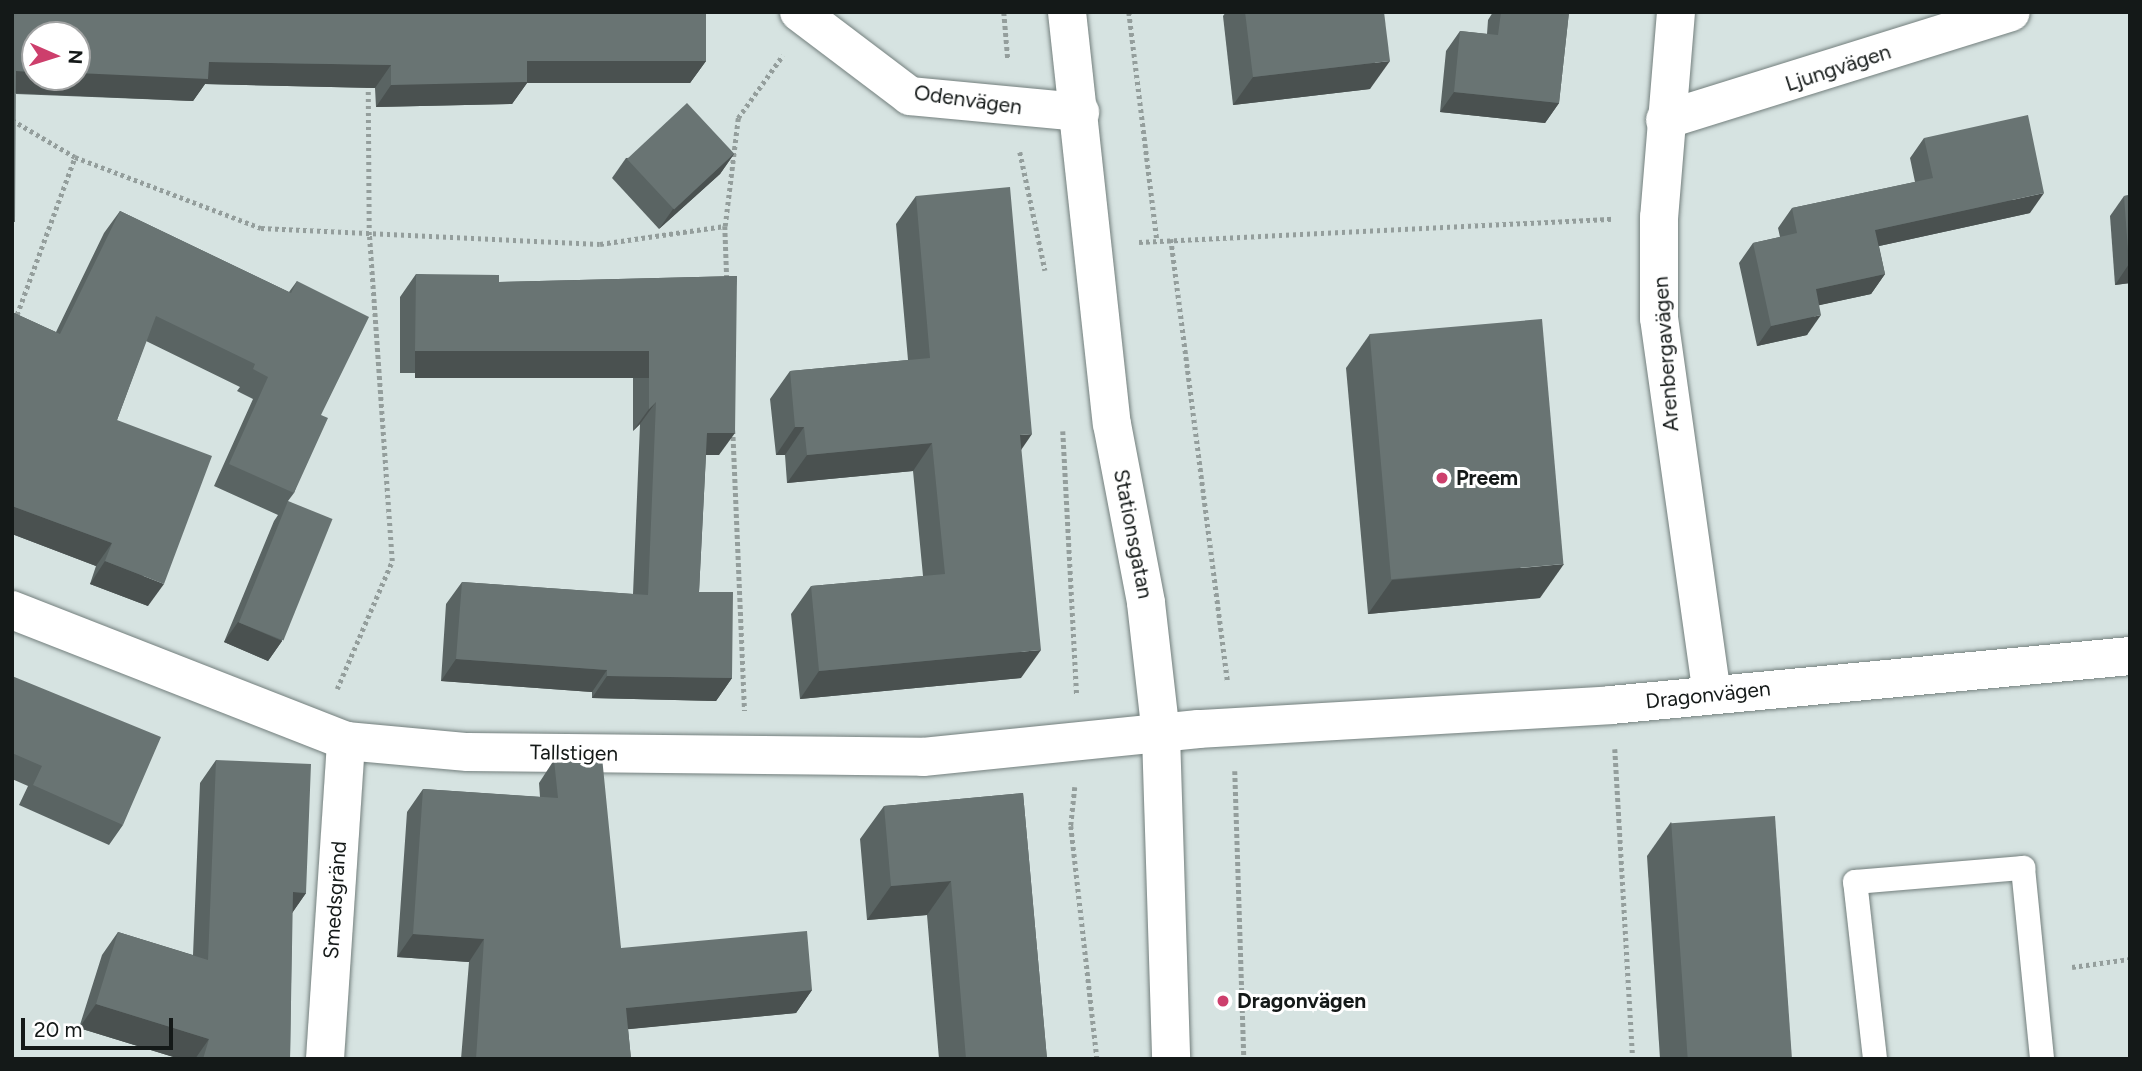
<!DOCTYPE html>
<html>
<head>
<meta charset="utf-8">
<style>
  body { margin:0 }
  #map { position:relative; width:2142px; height:1071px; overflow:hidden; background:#d6e3e1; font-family:Figtree,sans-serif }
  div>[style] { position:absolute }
  .path>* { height:4.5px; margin-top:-2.25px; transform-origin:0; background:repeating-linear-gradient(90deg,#949e9c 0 3.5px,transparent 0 7px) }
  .roads { filter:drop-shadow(0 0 2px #737f7d) drop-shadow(0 0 2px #737f7d) }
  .service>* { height:24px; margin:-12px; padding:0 12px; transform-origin:12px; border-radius:12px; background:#fff }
  .minor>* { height:38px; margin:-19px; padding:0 19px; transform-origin:19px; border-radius:19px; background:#fff }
  .tertiary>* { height:38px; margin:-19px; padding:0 19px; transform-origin:19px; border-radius:19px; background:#fff }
  .wall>* { inset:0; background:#5a6463 }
  .shaded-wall>* { inset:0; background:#4a5150; transform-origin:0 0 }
  .building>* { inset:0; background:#697473; transform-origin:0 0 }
  .dots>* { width:19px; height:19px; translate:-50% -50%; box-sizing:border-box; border:4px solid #fff; border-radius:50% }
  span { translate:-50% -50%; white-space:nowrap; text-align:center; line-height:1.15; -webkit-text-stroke:6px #fff; paint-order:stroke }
  .street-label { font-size:21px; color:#141918 }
  .poi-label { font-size:21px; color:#141918; font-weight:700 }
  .left { translate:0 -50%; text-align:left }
  .frame { position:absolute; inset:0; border:14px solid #141918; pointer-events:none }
  .north { position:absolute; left:21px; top:21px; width:70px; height:70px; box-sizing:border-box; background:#fff; border:2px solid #a1a3a3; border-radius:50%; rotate:93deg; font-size:19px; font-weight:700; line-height:28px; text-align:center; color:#141918 }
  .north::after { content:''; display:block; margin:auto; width:24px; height:32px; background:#cd3f6c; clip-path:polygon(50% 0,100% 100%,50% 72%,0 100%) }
  .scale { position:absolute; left:21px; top:1018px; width:152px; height:32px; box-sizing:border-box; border:4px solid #141918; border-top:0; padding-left:9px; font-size:21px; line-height:24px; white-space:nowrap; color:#141918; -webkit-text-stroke:5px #fff; paint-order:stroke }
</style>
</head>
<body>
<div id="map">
  <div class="path">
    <i style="left:1004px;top:12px;width:48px;rotate:85.2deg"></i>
    <i style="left:1129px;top:12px;width:230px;rotate:83deg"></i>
    <i style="left:12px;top:120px;width:73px;rotate:30.4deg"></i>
    <i style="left:75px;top:157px;width:199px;rotate:20.9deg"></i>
    <i style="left:261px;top:228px;width:339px;rotate:2.7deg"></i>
    <i style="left:600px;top:244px;width:126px;rotate:-8.2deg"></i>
    <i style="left:725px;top:226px;width:109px;rotate:-83.1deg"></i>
    <i style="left:738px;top:118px;width:77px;rotate:-54.5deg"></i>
    <i style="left:1020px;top:152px;width:121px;rotate:78deg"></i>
    <i style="left:725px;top:226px;width:55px;rotate:87.9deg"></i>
    <i style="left:1171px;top:239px;width:447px;rotate:82.7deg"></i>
    <i style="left:1139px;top:242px;width:475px;rotate:-2.8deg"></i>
    <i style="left:12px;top:328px;width:182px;rotate:-69.8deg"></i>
    <i style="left:733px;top:430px;width:281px;rotate:87.6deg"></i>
    <i style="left:1063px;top:431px;width:264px;rotate:87deg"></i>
    <i style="left:337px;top:689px;width:139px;rotate:-66.7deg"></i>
    <i style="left:392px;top:561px;width:327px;rotate:-94deg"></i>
    <i style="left:369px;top:235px;width:152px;rotate:-90.4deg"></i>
    <i style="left:1615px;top:749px;width:311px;rotate:86.7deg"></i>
    <i style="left:1235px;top:771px;width:288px;rotate:88.2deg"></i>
    <i style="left:1075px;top:787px;width:39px;rotate:96deg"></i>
    <i style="left:1071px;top:826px;width:234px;rotate:83.6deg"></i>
    <i style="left:2072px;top:967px;width:59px;rotate:-7.9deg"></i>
  </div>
  <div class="roads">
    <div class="service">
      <i style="left:1875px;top:1059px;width:178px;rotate:-96.4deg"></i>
      <i style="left:1855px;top:882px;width:169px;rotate:-4.8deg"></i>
      <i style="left:2023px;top:868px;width:192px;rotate:84.3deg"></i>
    </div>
    <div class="minor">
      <i style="left:799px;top:12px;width:139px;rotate:37.1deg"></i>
      <i style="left:910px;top:96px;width:171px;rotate:5.4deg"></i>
      <i style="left:1676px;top:12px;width:206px;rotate:94.7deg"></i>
      <i style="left:1659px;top:217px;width:101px;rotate:90deg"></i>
      <i style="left:1659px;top:318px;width:380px;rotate:82deg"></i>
      <i style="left:1665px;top:120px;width:362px;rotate:-17.3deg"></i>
      <i style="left:12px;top:610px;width:359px;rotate:21.4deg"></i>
      <i style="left:346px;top:741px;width:122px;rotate:5.2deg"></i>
      <i style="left:468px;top:752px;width:455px;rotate:0.6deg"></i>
      <i style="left:923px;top:757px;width:277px;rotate:-5.8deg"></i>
      <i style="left:1199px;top:729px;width:413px;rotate:-3.3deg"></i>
      <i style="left:1611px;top:705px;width:521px;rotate:-5.39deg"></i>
      <i style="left:325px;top:1059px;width:319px;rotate:-86.2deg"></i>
    </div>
    <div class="tertiary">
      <i style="left:1067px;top:12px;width:414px;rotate:83.8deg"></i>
      <i style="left:1112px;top:424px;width:182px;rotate:79.2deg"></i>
      <i style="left:1146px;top:603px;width:133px;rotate:83.5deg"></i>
      <i style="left:1161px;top:735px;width:324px;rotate:88.2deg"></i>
    </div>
  </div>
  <div class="wall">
    <i style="clip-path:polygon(12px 12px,706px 61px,690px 83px,527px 83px,512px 104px,376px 107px,375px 88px,205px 84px,193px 101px,16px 94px)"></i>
    <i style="clip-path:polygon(1226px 12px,1384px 12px,1370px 89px,1233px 105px,1223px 16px)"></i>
    <i style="clip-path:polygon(1493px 12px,1569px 12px,1559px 103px,1545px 123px,1440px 112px,1446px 51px,1460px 31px,1487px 34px,1488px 20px)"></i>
    <i style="clip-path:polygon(1924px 138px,2030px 213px,1879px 246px,1885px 274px,1871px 294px,1819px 305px,1807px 335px,1757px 346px,1739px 263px,1753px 243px,1780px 237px,1778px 228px,1792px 208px,1915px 182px,1910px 158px)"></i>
    <i style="clip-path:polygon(734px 154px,720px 174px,659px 229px,612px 178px,626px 158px)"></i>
    <i style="clip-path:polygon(2130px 195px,2130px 283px,2115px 285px,2110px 216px,2124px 196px)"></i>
    <i style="clip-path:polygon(916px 196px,1021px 450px,1021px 678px,800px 699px,791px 614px,811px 586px,923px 576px,913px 471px,787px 483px,785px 455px,776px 455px,770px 399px,790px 371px,908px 360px,896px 224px)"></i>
    <i style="clip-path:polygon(120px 211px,289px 292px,297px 281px,321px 415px,294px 493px,288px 501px,282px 641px,268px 661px,224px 642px,274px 521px,278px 515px,214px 486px,253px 399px,237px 391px,240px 387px,146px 341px,117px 420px,148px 606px,90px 584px,96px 566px,12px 534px,12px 312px,56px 332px,104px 233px)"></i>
    <i style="clip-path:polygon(416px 274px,499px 282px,737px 276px,719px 455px,706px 455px,699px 592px,732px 678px,716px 701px,592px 698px,592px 692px,441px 681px,446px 604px,462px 582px,633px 594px,640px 424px,633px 431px,633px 373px,400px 373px,400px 297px)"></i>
    <i style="clip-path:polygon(1370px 334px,1540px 598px,1368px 614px,1346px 368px)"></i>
    <i style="clip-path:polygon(12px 676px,123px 825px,109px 845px,19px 805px,28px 786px,12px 779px)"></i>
    <i style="clip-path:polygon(216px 760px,306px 893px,292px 913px,290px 1059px,180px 1059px,79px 1028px,102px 955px,118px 932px,193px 955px,200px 783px)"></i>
    <i style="clip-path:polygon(554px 760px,621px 948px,812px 990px,796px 1013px,628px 1029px,631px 1059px,461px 1059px,469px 962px,397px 957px,407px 812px,423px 789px,540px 797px,539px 783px)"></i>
    <i style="clip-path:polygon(1023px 793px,1047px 1059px,939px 1059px,927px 915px,867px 920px,860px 839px,884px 806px)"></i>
    <i style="clip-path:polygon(1671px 822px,1790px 1059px,1660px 1059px,1647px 856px)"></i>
  </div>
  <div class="shaded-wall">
    <i style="clip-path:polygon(527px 61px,706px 61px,690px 83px,527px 83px,512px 104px,376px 107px,391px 85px)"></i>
    <i style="clip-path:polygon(1390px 61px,1370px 89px,1233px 105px,1253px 77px)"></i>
    <i style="clip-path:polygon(209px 62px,391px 65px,375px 88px,205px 84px,193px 101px,12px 93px,16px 71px,35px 72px,35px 77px,77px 77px,77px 73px)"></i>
    <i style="clip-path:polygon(1454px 92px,1559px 103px,1545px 123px,1440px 112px)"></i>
    <i style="clip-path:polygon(734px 154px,720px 174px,659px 229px,673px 209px)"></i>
    <i style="clip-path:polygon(2044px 193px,2030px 213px,1861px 250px,1875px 230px)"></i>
    <i style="clip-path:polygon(2129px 264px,2130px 283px,2115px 285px)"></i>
    <i style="clip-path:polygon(1885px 274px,1871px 294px,1802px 309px,1816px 289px)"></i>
    <i style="clip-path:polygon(1821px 315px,1807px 335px,1757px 346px,1771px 326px)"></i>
    <i style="left:415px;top:351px;width:234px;height:27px"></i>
    <i style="clip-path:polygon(656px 402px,640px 424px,633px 431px,649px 409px)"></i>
    <i style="clip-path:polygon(795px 427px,804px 427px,785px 455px,776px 455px)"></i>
    <i style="clip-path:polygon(707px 433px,735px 433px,719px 455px,691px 455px)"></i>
    <i style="clip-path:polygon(1032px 434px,1013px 462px,1020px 435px)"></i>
    <i style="clip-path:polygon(932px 443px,913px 471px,787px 483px,807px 455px)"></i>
    <i style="clip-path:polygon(12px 506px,112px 543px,96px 566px,12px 534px)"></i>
    <i style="clip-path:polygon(105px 561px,164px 584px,148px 606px,90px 584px)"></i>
    <i style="clip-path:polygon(1564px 564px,1540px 598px,1368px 614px,1392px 580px)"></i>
    <i style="clip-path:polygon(238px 622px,282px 641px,268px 661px,224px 642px)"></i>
    <i style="clip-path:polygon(1041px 650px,1021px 678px,800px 699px,819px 671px)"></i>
    <i style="clip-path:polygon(456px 659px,607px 670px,592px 692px,441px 681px)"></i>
    <i style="clip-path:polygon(607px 676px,732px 678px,716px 701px,592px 698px)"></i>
    <i style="clip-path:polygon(951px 881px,927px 915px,867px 920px,891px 886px)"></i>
    <i style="clip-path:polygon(293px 892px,306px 893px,290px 916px)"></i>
    <i style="clip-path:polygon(413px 934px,484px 939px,469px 962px,397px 957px)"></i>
    <i style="clip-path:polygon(812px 990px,796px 1013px,610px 1031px,626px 1008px)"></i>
    <i style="clip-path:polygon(96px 1004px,209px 1039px,195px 1059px,180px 1059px,79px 1028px)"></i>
  </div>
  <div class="building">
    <i style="clip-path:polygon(12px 12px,706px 12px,706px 61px,527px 61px,527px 82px,391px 85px,391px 65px,209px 62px,208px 79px,77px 73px,77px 35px,35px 35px,35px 72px,16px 71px,15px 222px,12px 222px)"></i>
    <i style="clip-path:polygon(1245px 12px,1384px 12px,1390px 61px,1253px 77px)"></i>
    <i style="clip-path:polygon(1501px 12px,1569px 12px,1559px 103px,1454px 92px,1460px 31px,1498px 35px)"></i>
    <i style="left:687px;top:103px;width:69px;height:82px;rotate:47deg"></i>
    <i style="clip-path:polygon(2028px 115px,2044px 193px,1875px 230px,1885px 274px,1816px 289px,1821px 315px,1771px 326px,1753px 243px,1797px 233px,1792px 208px,1933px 178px,1924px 138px)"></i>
    <i style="clip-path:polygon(1010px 187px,1032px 434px,1020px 435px,1041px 650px,819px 671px,811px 586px,945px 574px,932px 443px,807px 455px,804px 427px,795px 427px,790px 371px,930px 358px,916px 196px)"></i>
    <i style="clip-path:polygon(2130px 195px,2130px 264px,2129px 264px,2124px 196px)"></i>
    <i style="clip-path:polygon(120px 211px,291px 293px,297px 281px,369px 317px,321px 415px,328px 418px,294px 493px,229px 464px,268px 377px,253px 369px,255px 364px,156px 316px,117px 420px,212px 456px,164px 584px,105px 561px,112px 543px,12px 506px,12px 426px,14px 421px,12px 420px,12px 312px,60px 334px)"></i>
    <i style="clip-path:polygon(416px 274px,499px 275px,499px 282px,737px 276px,735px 433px,707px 433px,699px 592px,733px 592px,732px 678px,607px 676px,607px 670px,456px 659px,462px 582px,648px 595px,656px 402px,649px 409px,649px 351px,415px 351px)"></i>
    <i style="left:1542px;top:319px;width:246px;height:173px;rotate:85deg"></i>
    <i style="left:288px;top:501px;width:48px;height:131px;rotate:22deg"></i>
    <i style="clip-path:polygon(12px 676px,161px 737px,123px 825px,33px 785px,42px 766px,12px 753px)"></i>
    <i style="clip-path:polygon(602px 757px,621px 948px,807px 931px,812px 990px,626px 1008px,631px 1059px,476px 1059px,484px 939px,413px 934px,423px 789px,558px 798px,554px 760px)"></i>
    <i style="clip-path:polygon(216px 760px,311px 764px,306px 893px,293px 892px,290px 1059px,203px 1059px,209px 1039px,96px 1004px,118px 932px,208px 960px)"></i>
    <i style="clip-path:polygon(1023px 793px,1047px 1059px,966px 1059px,951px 881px,891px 886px,884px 806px)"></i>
    <i style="left:1775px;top:816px;width:243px;height:104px;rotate:86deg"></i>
  </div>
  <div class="dots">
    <i style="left:1442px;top:478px;background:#cd3f6c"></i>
    <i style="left:1223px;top:1001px;background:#cd3f6c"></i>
  </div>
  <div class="street-label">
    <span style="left:1838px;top:68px;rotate:-18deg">Ljungvägen</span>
    <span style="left:968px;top:100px;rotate:8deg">Odenvägen</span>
    <span style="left:1666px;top:354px;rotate:-94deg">Arenbergavägen</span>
    <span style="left:1133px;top:534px;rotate:79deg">Stationsgatan</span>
    <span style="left:1708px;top:695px;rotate:-6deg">Dragonvägen</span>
    <span style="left:574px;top:753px;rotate:1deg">Tallstigen</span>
    <span style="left:335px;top:900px;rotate:-86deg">Smedsgränd</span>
  </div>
  <div class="poi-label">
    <span class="left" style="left:1456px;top:478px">Preem</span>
    <span class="left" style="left:1237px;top:1001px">Dragonvägen</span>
  </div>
  <div class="frame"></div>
  <div class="north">N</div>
  <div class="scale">20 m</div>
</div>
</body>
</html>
